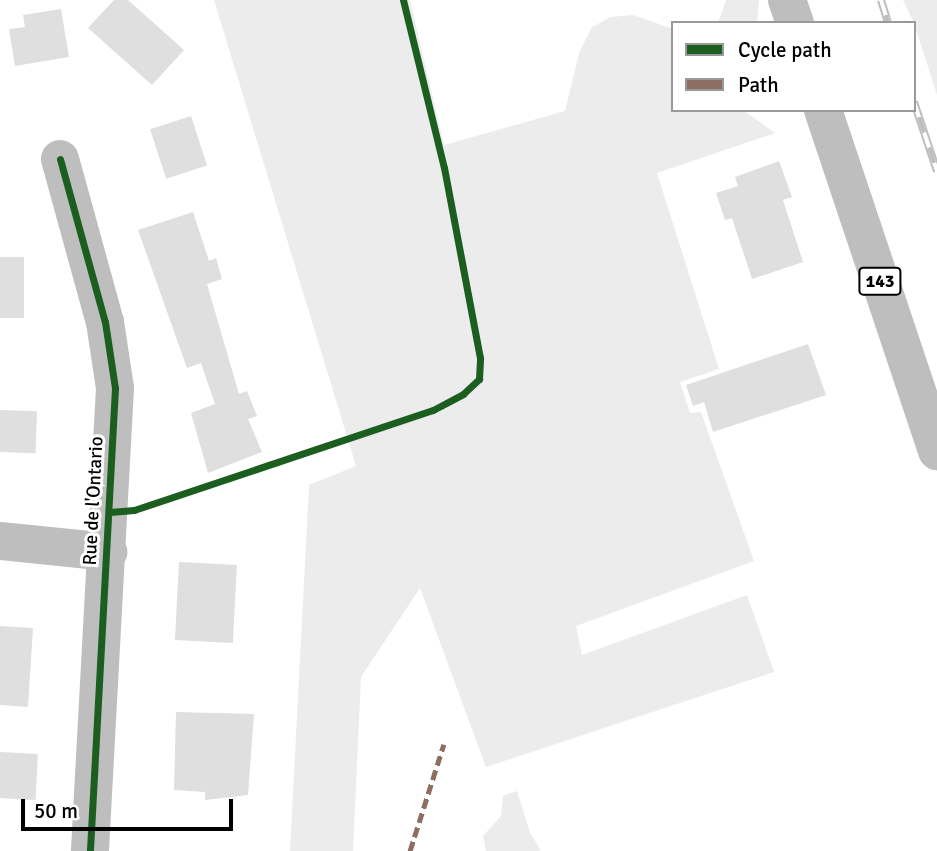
<!DOCTYPE html>
<html>
<head>
<meta charset="utf-8">
<style>
  body { margin:0 }
  #map { position:relative; width:937px; height:851px; overflow:hidden; background:#fff; font-family:Signika,sans-serif }
  div>[style] { position:absolute }
  .green>* { inset:0; background:#ececec }
  .building>* { inset:0; background:#dfdfdf; transform-origin:0 0 }
  .minor>* { height:38px; margin:-19px; padding:0 19px; transform-origin:19px; border-radius:19px; background:#bebebe }
  .major>* { height:38px; margin:-19px; padding:0 19px; transform-origin:19px; border-radius:19px; background:#bebebe }
  .rail>* { height:8px; margin-top:-4px; transform-origin:0; background:repeating-linear-gradient(90deg,#fff 0 16px,#bebebe 0 32px); box-sizing:border-box; border-block:2px solid #bebebe }
  .quiet>* { height:5px; margin-top:-2.5px; transform-origin:0; background:repeating-linear-gradient(90deg,#8d6e63 0 10px,transparent 0 15px) }
  .cycleway>* { height:7px; margin:-3.5px; padding:0 3.5px; transform-origin:3.5px; border-radius:3.5px; background:#1b5e20 }
  span { translate:-50% -50%; white-space:nowrap; text-align:center; line-height:1.15; -webkit-text-stroke:6px #fff; paint-order:stroke }
  .shield-label span { padding:2px 5px; background:#fff; border:2px solid; border-radius:5px; -webkit-text-stroke-width:0 }
  .shield-label { font-size:18px; color:#000; font-weight:700 }
  .street-label { font-size:19px; color:#000 }
  .legend { position:absolute; left:671px; top:21px; width:245px; height:91px; box-sizing:border-box; background:#fff; border:2px solid #999; margin:0; padding:9px 12px; list-style:none; font-size:21px; color:#000 }
  .legend li { display:flex; align-items:center; gap:14px; height:35px }
  .legend b { width:35px; border:2px solid #999 }
  .scale { position:absolute; left:21px; top:799px; width:212px; height:32px; box-sizing:border-box; border:4px solid #000; border-top:0; padding-left:9px; font-size:21px; line-height:24px; white-space:nowrap; color:#000; -webkit-text-stroke:5px #fff; paint-order:stroke }
</style>
</head>
<body>
<div id="map">
  <div class="green">
    <i style="clip-path:polygon(214px 0,410px 0,444px 145px,565px 111px,579px 53px,592px 27px,611px 17px,633px 15px,673px 29px,673px 110px,743px 110px,775px 133px,657px 173px,719px 369px,680px 382px,690px 413px,701px 412px,754px 561px,576px 626px,582px 655px,747px 595px,774px 672px,486px 767px,420px 588px,361px 677px,353px 851px,290px 851px,309px 485px,356px 466px)"></i>
    <i style="clip-path:polygon(726px 0,759px 0,757px 23px,718px 23px)"></i>
    <i style="clip-path:polygon(903px 0,937px 0,937px 95px,914px 23px)"></i>
    <i style="clip-path:polygon(517px 791px,530px 833px,541px 851px,486px 851px,483px 836px,501px 816px,503px 796px)"></i>
  </div>
  <div class="building">
    <i style="clip-path:polygon(114px 0,128px 0,184px 50px,152px 85px,88px 28px)"></i>
    <i style="clip-path:polygon(61px 9px,69px 57px,15px 66px,9px 29px,25px 27px,23px 15px)"></i>
    <i style="left:191px;top:116px;width:52px;height:43px;rotate:72deg"></i>
    <i style="clip-path:polygon(779px 161px,792px 197px,783px 200px,803px 262px,752px 279px,732px 218px,725px 220px,716px 193px,738px 186px,735px 177px)"></i>
    <i style="clip-path:polygon(193px 212px,209px 261px,216px 258px,222px 279px,207px 284px,239px 394px,247px 391px,257px 416px,248px 419px,262px 452px,208px 473px,191px 413px,215px 404px,201px 363px,187px 368px,138px 230px)"></i>
    <i style="left:0;top:257px;width:24px;height:61px"></i>
    <i style="clip-path:polygon(808px 344px,826px 395px,713px 432px,704px 402px,693px 406px,686px 385px)"></i>
    <i style="left:0;top:410px;width:37px;height:42px;rotate:2deg"></i>
    <i style="left:179px;top:562px;width:58px;height:78px;rotate:3deg"></i>
    <i style="clip-path:polygon(0 626px,33px 628px,28px 707px,0 705px)"></i>
    <i style="clip-path:polygon(176px 712px,254px 714px,248px 795px,205px 800px,205px 792px,174px 790px)"></i>
    <i style="left:0;top:752px;width:38px;height:46px;rotate:3deg"></i>
  </div>
  <div class="minor">
    <i style="left:60px;top:159px;width:169px;rotate:74.6deg"></i>
    <i style="left:105px;top:322px;width:67px;rotate:81.4deg"></i>
    <i style="left:115px;top:388px;width:464px;rotate:93.1deg"></i>
    <i style="left:0;top:541px;width:109px;rotate:5.8deg"></i>
  </div>
  <div class="major">
    <i style="left:787px;top:0;width:24px;rotate:71deg"></i>
    <i style="left:823px;top:110px;width:360px;rotate:71.5deg"></i>
  </div>
  <div class="rail">
    <i style="left:881px;top:0;width:24px;rotate:73deg"></i>
    <i style="left:914px;top:102px;width:73px;rotate:71.6deg"></i>
  </div>
  <div class="quiet">
    <i style="left:410px;top:851px;width:112px;rotate:-72.4deg"></i>
  </div>
  <div class="cycleway">
    <i style="left:60px;top:159px;width:169px;rotate:74.6deg"></i>
    <i style="left:105px;top:322px;width:67px;rotate:81.4deg"></i>
    <i style="left:115px;top:388px;width:464px;rotate:93.1deg"></i>
    <i style="left:110px;top:512px;width:24px;rotate:-5deg"></i>
    <i style="left:134px;top:510px;width:315px;rotate:-18.5deg"></i>
    <i style="left:433px;top:410px;width:34px;rotate:-28deg"></i>
    <i style="left:463px;top:394px;width:22px;rotate:-43deg"></i>
    <i style="left:479px;top:379px;width:21px;rotate:-87deg"></i>
    <i style="left:480px;top:358px;width:193px;rotate:-100.7deg"></i>
    <i style="left:444px;top:168px;width:173px;rotate:-103.7deg"></i>
  </div>
  <div class="shield-label">
    <span style="left:880px;top:281px">143</span>
  </div>
  <div class="street-label">
    <span style="left:94px;top:501px;rotate:-87deg">Rue de l'Ontario</span>
  </div>
  <ul class="legend">
  <li><b style="height:9px;background:#1b5e20"></b>Cycle path</li>
  <li><b style="height:9px;background:#8d6e63"></b>Path</li>
  </ul>
  <div class="scale">50 m</div>
</div>
</body>
</html>
